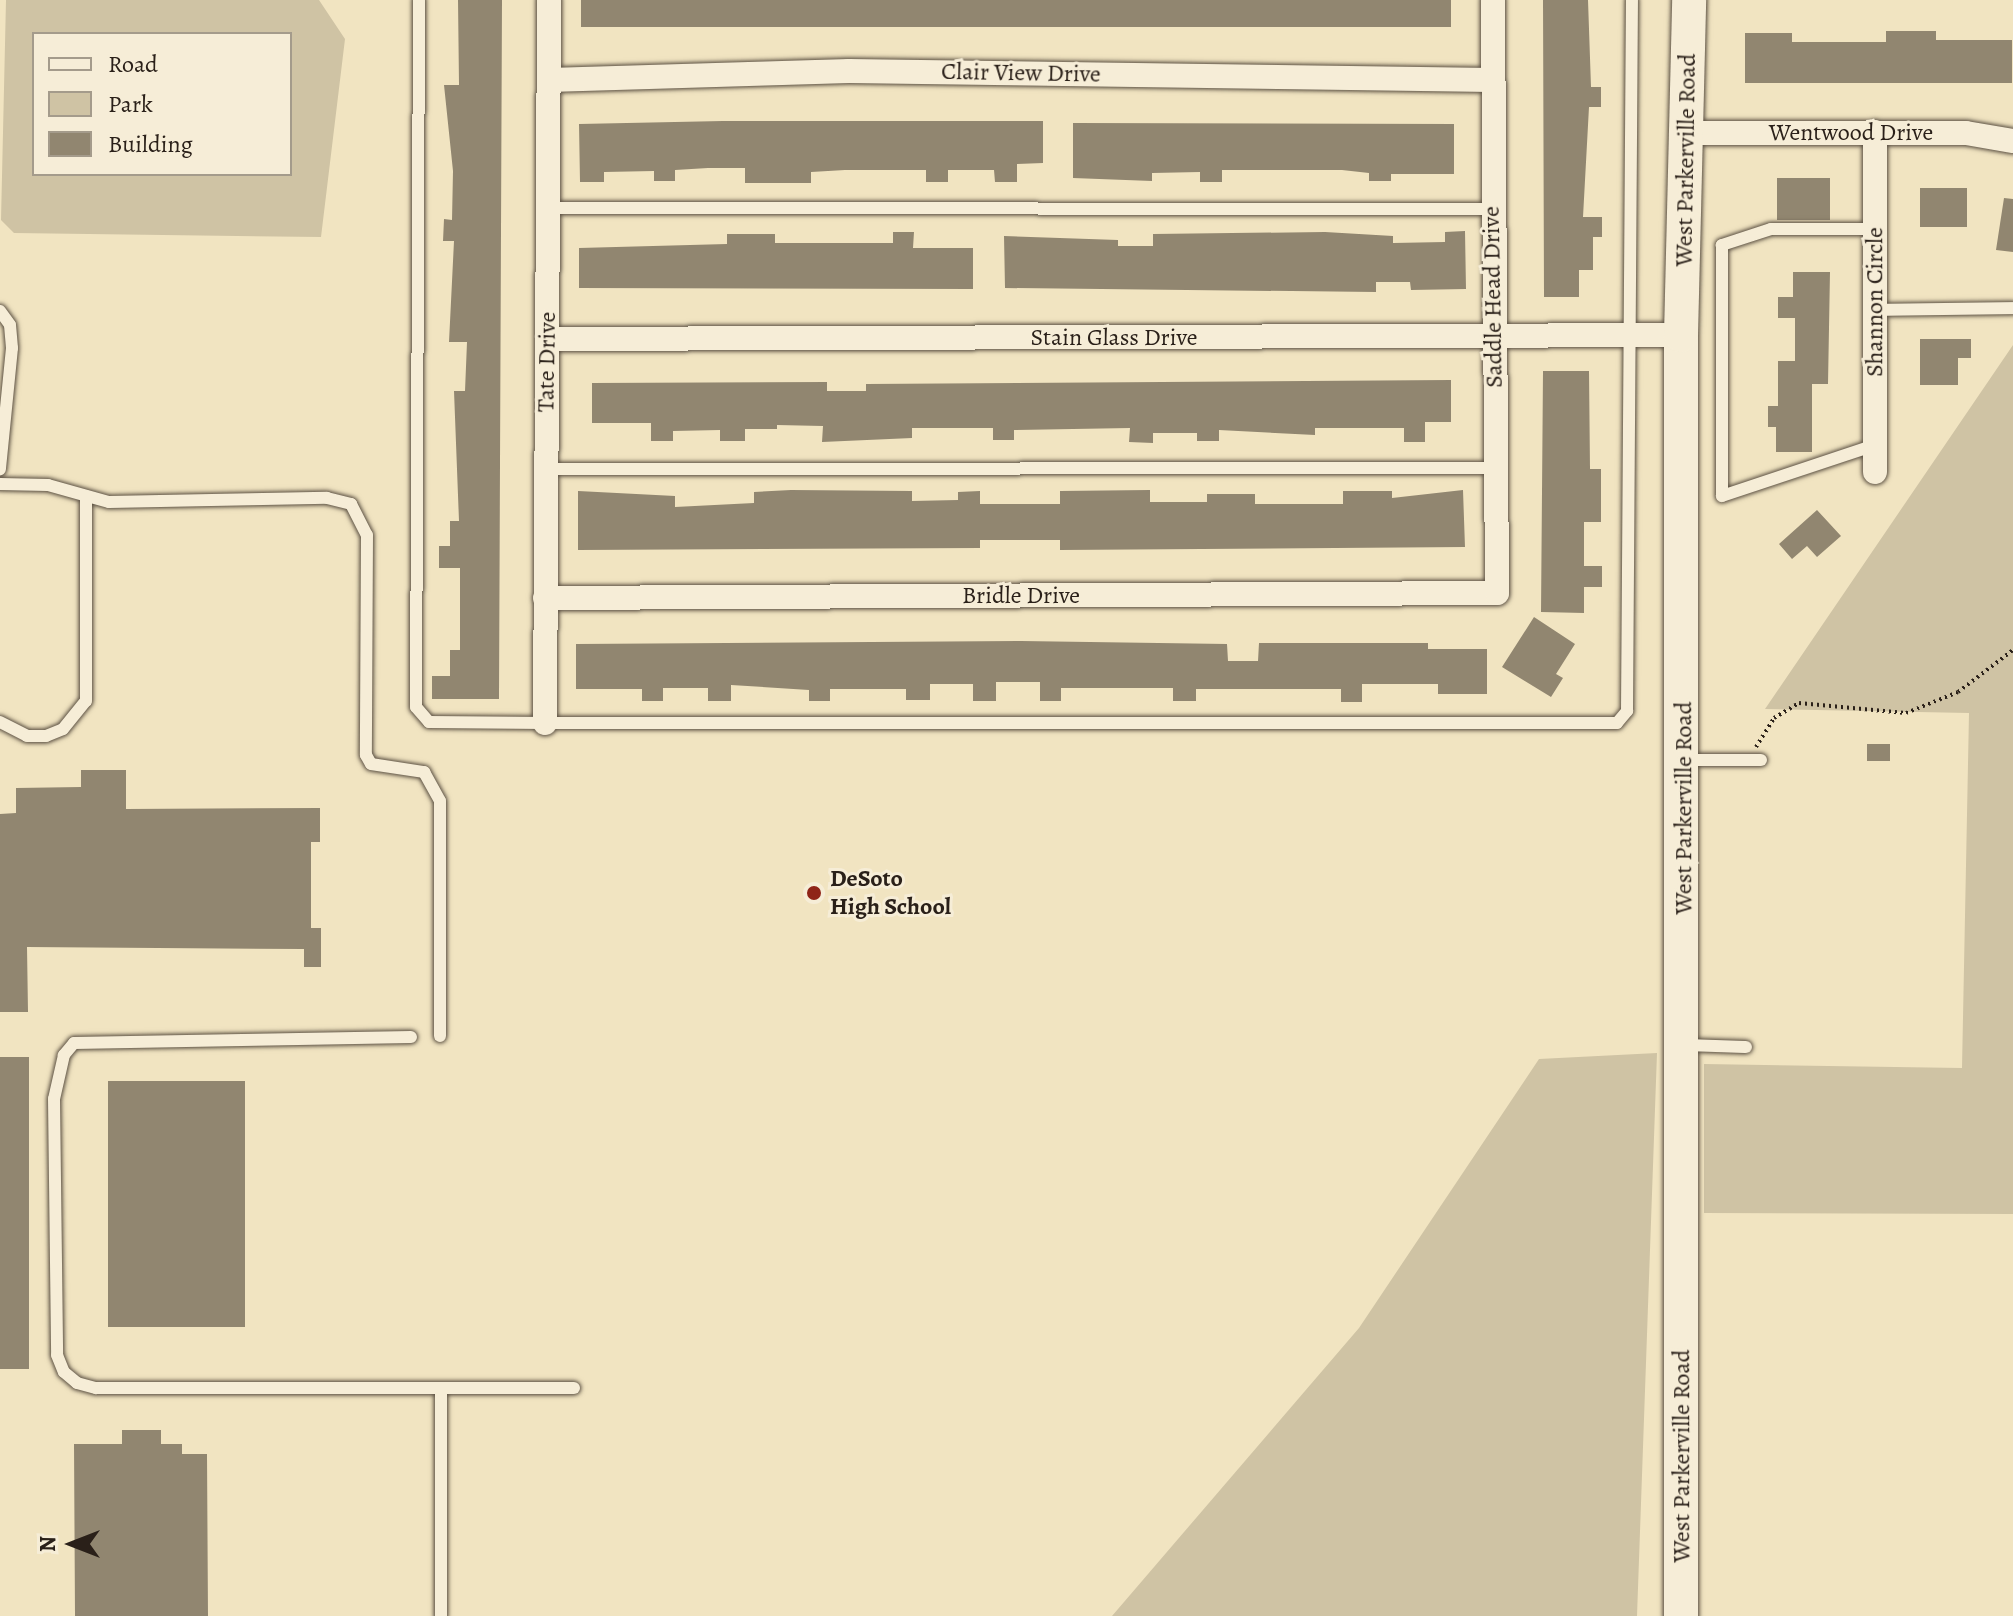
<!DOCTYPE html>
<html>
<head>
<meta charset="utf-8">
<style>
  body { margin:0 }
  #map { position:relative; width:2013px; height:1616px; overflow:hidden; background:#f1e4c1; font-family:Alegreya,serif }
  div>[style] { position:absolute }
  .green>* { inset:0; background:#cfc3a4 }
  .building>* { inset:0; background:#918670; transform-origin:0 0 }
  .path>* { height:4px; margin-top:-2px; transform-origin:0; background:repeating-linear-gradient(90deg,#2a2019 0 2px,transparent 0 6px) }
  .roads { filter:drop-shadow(0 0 2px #5c5143) drop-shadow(0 0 2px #5c5143) }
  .service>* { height:12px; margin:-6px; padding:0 6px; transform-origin:6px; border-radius:6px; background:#f6edd7 }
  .minor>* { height:24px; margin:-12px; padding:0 12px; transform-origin:12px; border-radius:12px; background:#f6edd7 }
  .secondary>* { height:34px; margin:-17px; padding:0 17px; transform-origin:17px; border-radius:17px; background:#f6edd7 }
  .dots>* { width:22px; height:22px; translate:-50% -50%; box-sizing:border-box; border:4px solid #f6edd7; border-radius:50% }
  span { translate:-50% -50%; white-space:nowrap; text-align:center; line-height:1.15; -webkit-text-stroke:6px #f6edd7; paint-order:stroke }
  .street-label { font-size:24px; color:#2a2019 }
  .poi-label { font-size:24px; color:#2a2019; font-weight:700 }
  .left { translate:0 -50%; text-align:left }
  .legend { position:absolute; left:32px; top:32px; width:260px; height:144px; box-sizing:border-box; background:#f6edd7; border:2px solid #a49b8b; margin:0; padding:10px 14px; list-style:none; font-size:24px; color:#2a2019 }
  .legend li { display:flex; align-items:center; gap:16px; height:40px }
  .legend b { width:40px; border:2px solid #a49b8b }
  .north { position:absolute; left:32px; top:1504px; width:80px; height:80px; -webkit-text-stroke:6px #f6edd7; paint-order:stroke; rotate:270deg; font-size:22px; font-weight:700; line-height:32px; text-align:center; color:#2a2019 }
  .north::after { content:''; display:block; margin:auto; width:28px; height:36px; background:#2a2019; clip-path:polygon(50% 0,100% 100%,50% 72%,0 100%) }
</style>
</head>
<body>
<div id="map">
  <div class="green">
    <i style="clip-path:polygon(evenodd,6px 0,319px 0,345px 39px,321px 237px,14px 233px,1px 220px,6px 0,290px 34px,290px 174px,34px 174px,34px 34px,290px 34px)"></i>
    <i style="clip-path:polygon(2013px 345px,2013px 1214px,1704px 1213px,1704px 1064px,1962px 1068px,1969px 713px,1765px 709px)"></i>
    <i style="clip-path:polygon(1657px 1053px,1637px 1616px,1112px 1616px,1359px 1328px,1539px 1059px)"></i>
  </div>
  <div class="building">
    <i style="clip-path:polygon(458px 0,502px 0,499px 699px,432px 699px,432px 676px,450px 676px,450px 650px,460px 650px,460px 568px,439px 568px,439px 546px,450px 546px,450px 521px,459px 521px,454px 391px,465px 391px,467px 342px,449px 342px,454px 241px,443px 241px,444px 219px,452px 220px,453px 171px,444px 85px,459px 85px)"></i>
    <i style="left:581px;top:0;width:870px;height:27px"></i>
    <i style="clip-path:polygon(1543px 0,1588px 0,1591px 87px,1601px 87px,1601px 107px,1589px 107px,1583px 217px,1602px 217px,1602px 237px,1593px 237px,1593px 270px,1579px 270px,1579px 297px,1544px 297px)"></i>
    <i style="clip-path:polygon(1886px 31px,1936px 31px,1936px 40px,2012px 40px,2012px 83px,1745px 83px,1745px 33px,1792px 33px,1792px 42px,1886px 42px)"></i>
    <i style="clip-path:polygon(723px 121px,1043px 121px,1043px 163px,1017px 164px,1017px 182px,995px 182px,994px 170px,948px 170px,948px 182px,926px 182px,926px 170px,845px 170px,811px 172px,811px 183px,745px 183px,745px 168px,708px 168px,675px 170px,675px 181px,654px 181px,654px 171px,604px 172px,604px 182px,580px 182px,579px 124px)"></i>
    <i style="clip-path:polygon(1073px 123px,1454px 124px,1454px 174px,1391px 174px,1391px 181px,1369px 181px,1369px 173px,1342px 170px,1222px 170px,1222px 182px,1200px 182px,1200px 172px,1152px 173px,1152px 181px,1073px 178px)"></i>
    <i style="left:1777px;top:178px;width:53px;height:42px"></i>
    <i style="left:1920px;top:188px;width:47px;height:39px"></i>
    <i style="clip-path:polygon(2004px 198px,2013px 199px,2013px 252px,1996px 250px)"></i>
    <i style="clip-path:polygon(1465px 231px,1466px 289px,1411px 290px,1410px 282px,1376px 282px,1376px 292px,1005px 288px,1004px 236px,1118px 240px,1118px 246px,1153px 246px,1153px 234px,1325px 232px,1393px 236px,1393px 243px,1445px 242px,1445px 232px)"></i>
    <i style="clip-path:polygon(893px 232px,914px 232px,913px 248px,973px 248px,973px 289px,579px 288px,579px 248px,727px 244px,727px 234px,775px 234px,775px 243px,893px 243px)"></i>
    <i style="clip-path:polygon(1793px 272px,1830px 272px,1828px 384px,1812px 384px,1812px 452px,1776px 452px,1776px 427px,1768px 427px,1768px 406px,1778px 406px,1778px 361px,1795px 361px,1795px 318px,1778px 318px,1778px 297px,1793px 297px)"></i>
    <i style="clip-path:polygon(1920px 339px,1971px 339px,1971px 358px,1958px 358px,1958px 385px,1920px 385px)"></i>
    <i style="clip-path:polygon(1543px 371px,1589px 371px,1590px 469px,1601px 469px,1601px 522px,1584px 522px,1584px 566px,1602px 566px,1602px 587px,1584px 587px,1584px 613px,1541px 612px)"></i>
    <i style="clip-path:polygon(1451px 380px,1451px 422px,1425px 422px,1425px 442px,1404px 442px,1404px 428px,1315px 428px,1315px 435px,1219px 430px,1219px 441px,1197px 441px,1197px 433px,1153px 433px,1153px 443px,1129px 442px,1130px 428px,1014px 430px,1014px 440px,993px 440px,993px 428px,912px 428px,912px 438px,822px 442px,823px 426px,777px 425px,777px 429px,745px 429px,745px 441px,720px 441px,720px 430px,673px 431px,673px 441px,651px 441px,651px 423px,592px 423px,592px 383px,827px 382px,827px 391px,866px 391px,866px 384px)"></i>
    <i style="clip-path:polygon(791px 490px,912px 491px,912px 501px,958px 500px,958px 492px,980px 491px,980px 504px,1060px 504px,1060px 491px,1150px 490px,1150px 502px,1207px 502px,1207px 494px,1255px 494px,1255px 504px,1343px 504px,1343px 491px,1392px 491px,1392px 498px,1463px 490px,1465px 547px,1060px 550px,1060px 540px,980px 540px,980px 548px,578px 550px,578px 491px,675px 496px,675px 507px,754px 503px,754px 492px)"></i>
    <i style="clip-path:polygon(1817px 510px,1841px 536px,1817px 557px,1807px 546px,1792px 559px,1779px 544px)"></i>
    <i style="clip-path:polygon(1534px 617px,1575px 644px,1556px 674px,1563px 678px,1551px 697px,1502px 667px)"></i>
    <i style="clip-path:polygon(1021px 641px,1227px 644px,1228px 661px,1258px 661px,1259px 643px,1428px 643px,1428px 649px,1487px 649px,1487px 694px,1438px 694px,1438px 684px,1362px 684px,1362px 702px,1341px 702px,1341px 689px,1196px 689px,1196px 701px,1173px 701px,1173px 688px,1061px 688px,1061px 701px,1040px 701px,1040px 682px,996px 682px,996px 701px,973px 701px,973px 684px,930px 684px,930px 700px,906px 700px,906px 689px,830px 689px,830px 701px,809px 701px,809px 690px,731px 685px,731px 701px,708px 701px,708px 688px,663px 688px,663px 701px,642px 701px,642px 689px,576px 689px,576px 644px)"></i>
    <i style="left:1867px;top:744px;width:23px;height:17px"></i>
    <i style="clip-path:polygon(81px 770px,126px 770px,126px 809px,320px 808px,320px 842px,311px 842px,311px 928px,321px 928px,321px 967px,304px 967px,304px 949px,27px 947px,28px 1012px,0 1012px,0 814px,16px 813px,16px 788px,81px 787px)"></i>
    <i style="left:0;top:1057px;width:29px;height:312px"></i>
    <i style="left:245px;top:1081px;width:246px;height:137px;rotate:90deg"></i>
    <i style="clip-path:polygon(122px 1430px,161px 1430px,161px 1444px,182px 1444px,182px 1454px,207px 1454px,208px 1616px,75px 1616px,74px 1444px,122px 1444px)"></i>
  </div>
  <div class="path">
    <i style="left:1756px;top:747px;width:34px;rotate:-58deg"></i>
    <i style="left:1774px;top:718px;width:29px;rotate:-31deg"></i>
    <i style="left:1799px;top:703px;width:107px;rotate:5.3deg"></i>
    <i style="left:1906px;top:713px;width:56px;rotate:-22deg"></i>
    <i style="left:1958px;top:692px;width:69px;rotate:-37.4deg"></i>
  </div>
  <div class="roads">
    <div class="service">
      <i style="left:419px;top:0;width:707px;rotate:90.24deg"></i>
      <i style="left:416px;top:707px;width:20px;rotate:49deg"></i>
      <i style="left:429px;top:722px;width:116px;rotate:0.5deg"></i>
      <i style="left:545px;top:723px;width:1072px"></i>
      <i style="left:1617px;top:723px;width:16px;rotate:-50deg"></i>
      <i style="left:1627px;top:711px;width:711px;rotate:-89.6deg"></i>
      <i style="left:548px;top:208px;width:944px;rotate:0.06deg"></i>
      <i style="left:1875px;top:229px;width:104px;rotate:180deg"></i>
      <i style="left:1771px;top:229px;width:52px;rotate:161.9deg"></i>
      <i style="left:1722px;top:245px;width:251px;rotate:90deg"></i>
      <i style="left:1722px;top:496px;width:161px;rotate:-18.4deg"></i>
      <i style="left:1875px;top:310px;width:138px;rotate:-0.8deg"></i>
      <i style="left:0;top:311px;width:17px;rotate:54deg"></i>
      <i style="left:10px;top:325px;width:23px;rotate:85deg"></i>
      <i style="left:12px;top:348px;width:122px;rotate:95.7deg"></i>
      <i style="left:545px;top:469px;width:950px;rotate:-0.06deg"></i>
      <i style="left:0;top:484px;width:48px;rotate:1.2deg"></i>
      <i style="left:48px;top:485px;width:63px;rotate:15.6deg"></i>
      <i style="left:109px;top:502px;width:218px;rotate:-1.1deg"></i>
      <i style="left:327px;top:498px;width:25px;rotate:14deg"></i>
      <i style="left:351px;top:504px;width:35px;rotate:63deg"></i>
      <i style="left:367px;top:535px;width:220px;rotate:90.3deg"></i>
      <i style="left:366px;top:755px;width:10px;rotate:61deg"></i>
      <i style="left:371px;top:764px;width:54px;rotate:8.6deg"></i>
      <i style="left:424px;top:772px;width:33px;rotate:61deg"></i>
      <i style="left:440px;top:801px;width:235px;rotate:90deg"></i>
      <i style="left:0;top:722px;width:30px;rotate:27deg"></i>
      <i style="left:27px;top:736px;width:19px"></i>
      <i style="left:46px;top:736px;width:18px;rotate:-22deg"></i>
      <i style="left:63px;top:729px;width:36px;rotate:-51deg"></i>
      <i style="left:86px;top:701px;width:205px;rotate:-90deg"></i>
      <i style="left:1684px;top:760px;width:77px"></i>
      <i style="left:411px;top:1037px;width:337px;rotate:179deg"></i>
      <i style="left:74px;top:1043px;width:16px;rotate:130deg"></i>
      <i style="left:64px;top:1055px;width:45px;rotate:102.8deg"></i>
      <i style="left:54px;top:1099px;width:256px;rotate:89.3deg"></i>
      <i style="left:57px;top:1355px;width:18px;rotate:68deg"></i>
      <i style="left:64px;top:1372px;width:17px;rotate:40deg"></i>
      <i style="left:77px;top:1383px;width:20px;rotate:15deg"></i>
      <i style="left:96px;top:1388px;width:478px"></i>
      <i style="left:1685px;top:1045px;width:61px;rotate:1.9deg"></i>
      <i style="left:441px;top:1388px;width:228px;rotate:90deg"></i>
    </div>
    <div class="minor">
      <i style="left:549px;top:80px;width:300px;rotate:-1.7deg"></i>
      <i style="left:849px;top:71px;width:643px;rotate:0.8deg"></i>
      <i style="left:1875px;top:132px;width:340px;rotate:90deg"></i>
      <i style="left:1688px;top:133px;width:278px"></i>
      <i style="left:1966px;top:133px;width:48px;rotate:9.7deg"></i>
      <i style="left:548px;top:339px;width:1133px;rotate:-0.2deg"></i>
      <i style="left:545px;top:598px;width:952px;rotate:-0.3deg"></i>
      <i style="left:1497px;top:593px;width:593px;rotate:-90.39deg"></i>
      <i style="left:545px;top:723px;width:723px;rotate:-89.68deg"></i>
    </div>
    <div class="secondary">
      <i style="left:1681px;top:1616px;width:1281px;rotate:-90deg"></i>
      <i style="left:1681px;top:335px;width:335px;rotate:-88.6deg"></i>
    </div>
  </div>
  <div class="dots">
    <i style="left:814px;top:893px;background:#8f2418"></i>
  </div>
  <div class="street-label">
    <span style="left:1021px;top:73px;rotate:1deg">Clair View Drive</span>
    <span style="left:1851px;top:133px">Wentwood Drive</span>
    <span style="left:1686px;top:160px;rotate:-89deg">West Parkerville Road</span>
    <span style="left:1493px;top:297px;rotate:-91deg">Saddle Head Drive</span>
    <span style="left:1875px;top:302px;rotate:-90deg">Shannon Circle</span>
    <span style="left:1114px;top:338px">Stain Glass Drive</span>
    <span style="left:547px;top:362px;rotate:-89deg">Tate Drive</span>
    <span style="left:1021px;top:596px">Bridle Drive</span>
    <span style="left:1684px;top:808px;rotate:-90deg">West Parkerville Road</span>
    <span style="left:1682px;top:1456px;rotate:-90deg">West Parkerville Road</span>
  </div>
  <div class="poi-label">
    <span class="left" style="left:830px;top:893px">DeSoto<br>High School</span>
  </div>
  <ul class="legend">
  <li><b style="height:10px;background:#f6edd7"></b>Road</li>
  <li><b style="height:22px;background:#cfc3a4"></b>Park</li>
  <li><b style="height:22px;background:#918670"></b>Building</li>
  </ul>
  <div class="north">N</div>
</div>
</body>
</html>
